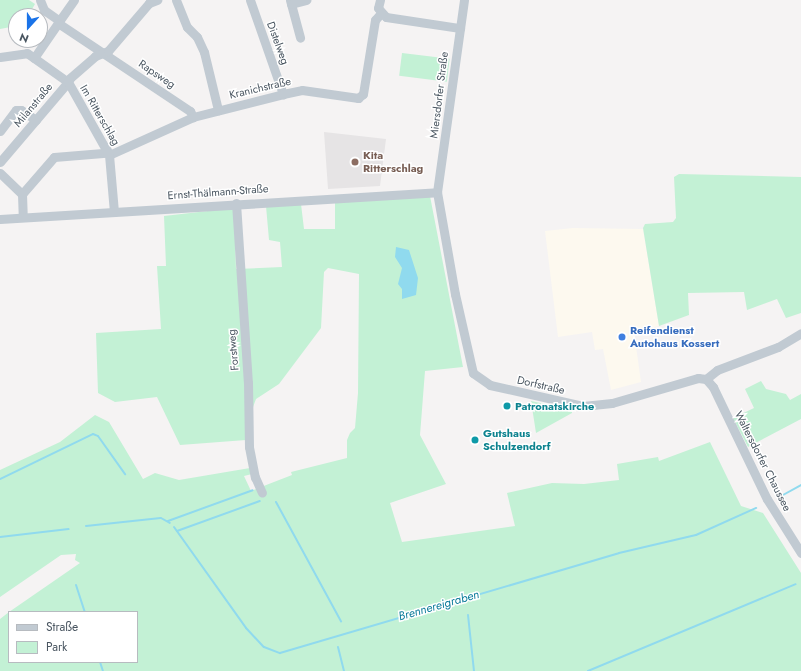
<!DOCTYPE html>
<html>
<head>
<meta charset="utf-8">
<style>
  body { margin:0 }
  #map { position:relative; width:801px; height:671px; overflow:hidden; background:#f5f3f3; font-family:Jost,sans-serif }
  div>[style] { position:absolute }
  .commercial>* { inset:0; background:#fdf9ef }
  .education>* { inset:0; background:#e6e4e5 }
  .green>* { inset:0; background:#c3f1d5; transform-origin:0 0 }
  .water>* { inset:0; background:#90daee }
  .stream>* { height:2px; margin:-1px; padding:0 1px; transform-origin:1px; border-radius:1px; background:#90daee }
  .minor>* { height:9px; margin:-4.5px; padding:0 4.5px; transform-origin:4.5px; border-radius:4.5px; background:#c1cad2 }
  .dots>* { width:11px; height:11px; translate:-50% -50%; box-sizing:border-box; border:2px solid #fff; border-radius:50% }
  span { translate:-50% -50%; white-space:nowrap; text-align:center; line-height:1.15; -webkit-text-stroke:3px #fff; paint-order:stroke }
  .street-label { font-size:11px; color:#4a5661 }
  .education-label { font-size:11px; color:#785e54; font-weight:700 }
  .left { translate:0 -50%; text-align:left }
  .shop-label { font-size:11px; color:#366cbe; font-weight:700 }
  .culture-label { font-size:11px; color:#0d838f; font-weight:700 }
  .water-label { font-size:12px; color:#0c7c9b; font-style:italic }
  .legend { position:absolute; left:8px; top:611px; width:130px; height:52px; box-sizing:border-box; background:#fff; border:1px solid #b7bbc0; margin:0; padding:5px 7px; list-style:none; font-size:12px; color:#4a5661 }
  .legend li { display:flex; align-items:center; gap:8px; height:20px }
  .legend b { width:20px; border:1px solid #b7bbc0 }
  .north { position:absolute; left:8px; top:8px; width:40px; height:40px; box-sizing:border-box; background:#fff; border:1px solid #b7bbc0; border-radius:50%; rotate:201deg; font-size:11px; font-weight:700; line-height:16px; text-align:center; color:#4a5661 }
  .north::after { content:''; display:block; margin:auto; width:14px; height:18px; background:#1a73e8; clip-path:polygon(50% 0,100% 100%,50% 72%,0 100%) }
</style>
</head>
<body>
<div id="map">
  <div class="commercial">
    <i style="clip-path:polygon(573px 228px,643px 229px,659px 326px,634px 332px,641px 382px,611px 390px,603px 349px,595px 350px,592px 332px,558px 337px,545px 231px)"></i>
  </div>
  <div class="education">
    <i style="clip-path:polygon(324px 132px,386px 139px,380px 186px,328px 189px)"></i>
  </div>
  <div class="green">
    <i style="clip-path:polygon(0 0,29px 0,35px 4px,28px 16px,16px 16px,16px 26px,0 29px)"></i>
    <i style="left:402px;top:53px;width:48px;height:23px;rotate:7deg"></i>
    <i style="clip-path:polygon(679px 174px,801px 177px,801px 313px,786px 318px,777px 299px,747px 310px,744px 292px,688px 293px,689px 315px,659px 326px,643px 228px,645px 224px,673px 222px,676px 218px,674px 177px)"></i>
    <i style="clip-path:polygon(430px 196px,463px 367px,425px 371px,420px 435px,446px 484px,390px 503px,402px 542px,515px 526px,507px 493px,552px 483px,584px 484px,619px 480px,617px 464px,658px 457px,659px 461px,710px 442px,741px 506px,763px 513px,801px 573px,801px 671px,0 671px,0 619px,9px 612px,9px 662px,137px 662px,137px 612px,9px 612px,80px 563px,75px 560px,76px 554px,61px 555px,0 597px,0 470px,60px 442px,95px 415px,109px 422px,143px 479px,155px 473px,179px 480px,250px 468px,252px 474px,244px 476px,251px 491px,292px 475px,291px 472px,347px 458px,347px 440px,350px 433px,355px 428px,358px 393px,359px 274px,328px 268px,324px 272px,321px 328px,279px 384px,256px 399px,246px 426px,246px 440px,180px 445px,157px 397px,115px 402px,98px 393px,96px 333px,161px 329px,157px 266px,166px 266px,164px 216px,234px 208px,236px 269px,282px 267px,280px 242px,269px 240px,266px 206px,301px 204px,304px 229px,335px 229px,335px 202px)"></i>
    <i style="clip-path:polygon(761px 381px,766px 389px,786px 394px,790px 400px,801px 394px,801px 419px,748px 447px,733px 418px,754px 408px,745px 389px)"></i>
    <i style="clip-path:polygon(531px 401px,572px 410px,572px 413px,536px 433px)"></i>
  </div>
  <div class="water">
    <i style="clip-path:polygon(396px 247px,409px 250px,418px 278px,416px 295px,402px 299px,402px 289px,398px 284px,402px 268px,395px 257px)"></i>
  </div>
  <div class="stream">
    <i style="left:0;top:479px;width:103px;rotate:-25.8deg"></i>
    <i style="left:93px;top:434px;width:5px;rotate:22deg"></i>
    <i style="left:98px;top:436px;width:47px;rotate:54.6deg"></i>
    <i style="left:783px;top:495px;width:21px;rotate:-29deg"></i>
    <i style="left:276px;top:502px;width:136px;rotate:61.4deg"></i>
    <i style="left:168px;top:521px;width:90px;rotate:-20deg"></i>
    <i style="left:86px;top:526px;width:75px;rotate:-6.1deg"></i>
    <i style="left:161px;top:518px;width:10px;rotate:29deg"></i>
    <i style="left:174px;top:527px;width:124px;rotate:54.5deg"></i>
    <i style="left:246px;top:628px;width:26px;rotate:47deg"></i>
    <i style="left:264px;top:647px;width:17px;rotate:21deg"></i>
    <i style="left:280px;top:653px;width:353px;rotate:-16.4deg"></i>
    <i style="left:619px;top:553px;width:79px;rotate:-13.2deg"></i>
    <i style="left:696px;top:535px;width:66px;rotate:-24.2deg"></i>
    <i style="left:177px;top:531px;width:88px;rotate:-19.9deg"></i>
    <i style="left:0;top:537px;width:69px;rotate:-6.6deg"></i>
    <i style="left:76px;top:585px;width:28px;rotate:72deg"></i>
    <i style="left:468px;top:615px;width:56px;rotate:83.9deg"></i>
    <i style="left:338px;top:647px;width:25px;rotate:76deg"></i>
    <i style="left:100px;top:662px;width:9px;rotate:72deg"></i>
    <i style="left:588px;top:671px;width:225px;rotate:-22.7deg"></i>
  </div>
  <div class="minor">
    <i style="left:40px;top:0;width:11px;rotate:68deg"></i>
    <i style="left:44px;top:10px;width:19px;rotate:35deg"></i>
    <i style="left:74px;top:0;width:28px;rotate:125deg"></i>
    <i style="left:58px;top:23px;width:159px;rotate:33.7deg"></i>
    <i style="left:190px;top:111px;width:7px;rotate:63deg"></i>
    <i style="left:176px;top:0;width:29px;rotate:68deg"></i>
    <i style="left:187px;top:27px;width:14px;rotate:45deg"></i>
    <i style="left:197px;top:37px;width:17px;rotate:65deg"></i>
    <i style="left:204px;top:52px;width:60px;rotate:76.4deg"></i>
    <i style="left:250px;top:0;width:100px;rotate:70.7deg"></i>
    <i style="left:290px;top:0;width:39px;rotate:75deg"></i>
    <i style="left:380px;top:0;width:8px;rotate:104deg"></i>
    <i style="left:378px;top:8px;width:12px;rotate:48deg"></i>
    <i style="left:386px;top:17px;width:75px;rotate:8.5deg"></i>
    <i style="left:464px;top:0;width:194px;rotate:98deg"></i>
    <i style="left:437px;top:192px;width:104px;rotate:80deg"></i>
    <i style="left:455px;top:294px;width:81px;rotate:77.2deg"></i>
    <i style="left:473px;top:373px;width:21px;rotate:35deg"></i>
    <i style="left:490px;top:385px;width:95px;rotate:12.7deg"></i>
    <i style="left:583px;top:406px;width:29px;rotate:-6deg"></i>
    <i style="left:612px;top:403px;width:90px;rotate:-16.2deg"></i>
    <i style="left:698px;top:378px;width:8px;rotate:7deg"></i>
    <i style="left:706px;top:379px;width:11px;rotate:49deg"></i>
    <i style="left:713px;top:387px;width:124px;rotate:64.3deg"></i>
    <i style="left:767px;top:499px;width:64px;rotate:57.8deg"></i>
    <i style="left:291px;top:4px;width:16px;rotate:-15deg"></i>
    <i style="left:0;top:57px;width:27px;rotate:-8deg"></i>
    <i style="left:27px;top:53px;width:50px;rotate:35.3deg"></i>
    <i style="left:68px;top:82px;width:105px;rotate:130.4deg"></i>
    <i style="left:34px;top:58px;width:42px;rotate:-55.6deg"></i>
    <i style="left:0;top:131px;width:26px;rotate:-53deg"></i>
    <i style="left:16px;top:110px;width:5px"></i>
    <i style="left:21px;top:110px;width:18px;rotate:34deg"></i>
    <i style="left:109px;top:155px;width:92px;rotate:-24.3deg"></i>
    <i style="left:193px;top:117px;width:93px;rotate:-14.3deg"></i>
    <i style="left:283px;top:94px;width:19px;rotate:-12deg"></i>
    <i style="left:302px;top:90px;width:57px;rotate:8.1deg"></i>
    <i style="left:358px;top:98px;width:6px;rotate:-39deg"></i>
    <i style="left:363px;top:94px;width:75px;rotate:-80.8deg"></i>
    <i style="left:375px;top:20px;width:9px;rotate:-49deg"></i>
    <i style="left:0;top:173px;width:30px;rotate:44deg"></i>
    <i style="left:22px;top:194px;width:23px;rotate:88deg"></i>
    <i style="left:22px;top:194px;width:49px;rotate:-49.1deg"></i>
    <i style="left:54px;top:157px;width:49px;rotate:-4.7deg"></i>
    <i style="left:103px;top:153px;width:5px;rotate:-37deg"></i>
    <i style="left:236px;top:203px;width:180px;rotate:86.2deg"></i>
    <i style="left:248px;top:383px;width:64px;rotate:89.1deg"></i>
    <i style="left:249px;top:447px;width:31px;rotate:79deg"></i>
    <i style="left:255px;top:477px;width:17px;rotate:66deg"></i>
    <i style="left:114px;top:212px;width:57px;rotate:-95deg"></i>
    <i style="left:109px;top:155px;width:84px;rotate:-119.3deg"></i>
    <i style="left:68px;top:82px;width:4px;rotate:-63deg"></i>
    <i style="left:70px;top:78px;width:33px;rotate:-41deg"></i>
    <i style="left:95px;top:56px;width:14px;rotate:-21deg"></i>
    <i style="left:108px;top:51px;width:63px;rotate:-49.5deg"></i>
    <i style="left:149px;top:3px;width:9px;rotate:-21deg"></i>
    <i style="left:0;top:219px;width:438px;rotate:-3.5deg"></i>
    <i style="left:706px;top:379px;width:14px;rotate:-39deg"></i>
    <i style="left:717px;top:370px;width:65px;rotate:-20.7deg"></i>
    <i style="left:778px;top:347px;width:27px;rotate:-31deg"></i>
  </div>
  <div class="dots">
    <i style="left:355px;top:162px;background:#8d6e63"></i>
    <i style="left:622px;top:337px;background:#3f7fe0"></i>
    <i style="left:507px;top:406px;background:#0f9aa8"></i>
    <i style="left:475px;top:440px;background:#0f9aa8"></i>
  </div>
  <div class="street-label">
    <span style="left:278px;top:43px;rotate:70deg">Distelweg</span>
    <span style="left:157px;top:74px;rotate:34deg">Rapsweg</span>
    <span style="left:260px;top:88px;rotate:-13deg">Kranichstraße</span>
    <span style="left:439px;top:95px;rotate:-83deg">Miersdorfer Straße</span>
    <span style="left:33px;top:105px;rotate:-50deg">Milanstraße</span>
    <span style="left:100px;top:115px;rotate:60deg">Im Ritterschlag</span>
    <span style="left:218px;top:192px;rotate:-4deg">Ernst-Thälmann-Straße</span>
    <span style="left:233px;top:350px;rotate:-95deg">Forstweg</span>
    <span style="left:541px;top:385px;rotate:13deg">Dorfstraße</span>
    <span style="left:763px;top:461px;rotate:63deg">Waltersdorfer Chaussee</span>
  </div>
  <div class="education-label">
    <span class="left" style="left:363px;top:162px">Kita<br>Ritterschlag</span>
  </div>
  <div class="shop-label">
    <span class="left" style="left:630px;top:337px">Reifendienst<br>Autohaus Kossert</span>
  </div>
  <div class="culture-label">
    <span class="left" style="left:515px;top:406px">Patronatskirche</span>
    <span class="left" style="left:483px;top:440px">Gutshaus<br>Schulzendorf</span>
  </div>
  <div class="water-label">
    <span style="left:439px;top:606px;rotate:-16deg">Brennereigraben</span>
  </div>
  <ul class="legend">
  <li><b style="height:5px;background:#c1cad2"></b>Straße</li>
  <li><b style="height:11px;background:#c3f1d5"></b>Park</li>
  </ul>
  <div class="north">N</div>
</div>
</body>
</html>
